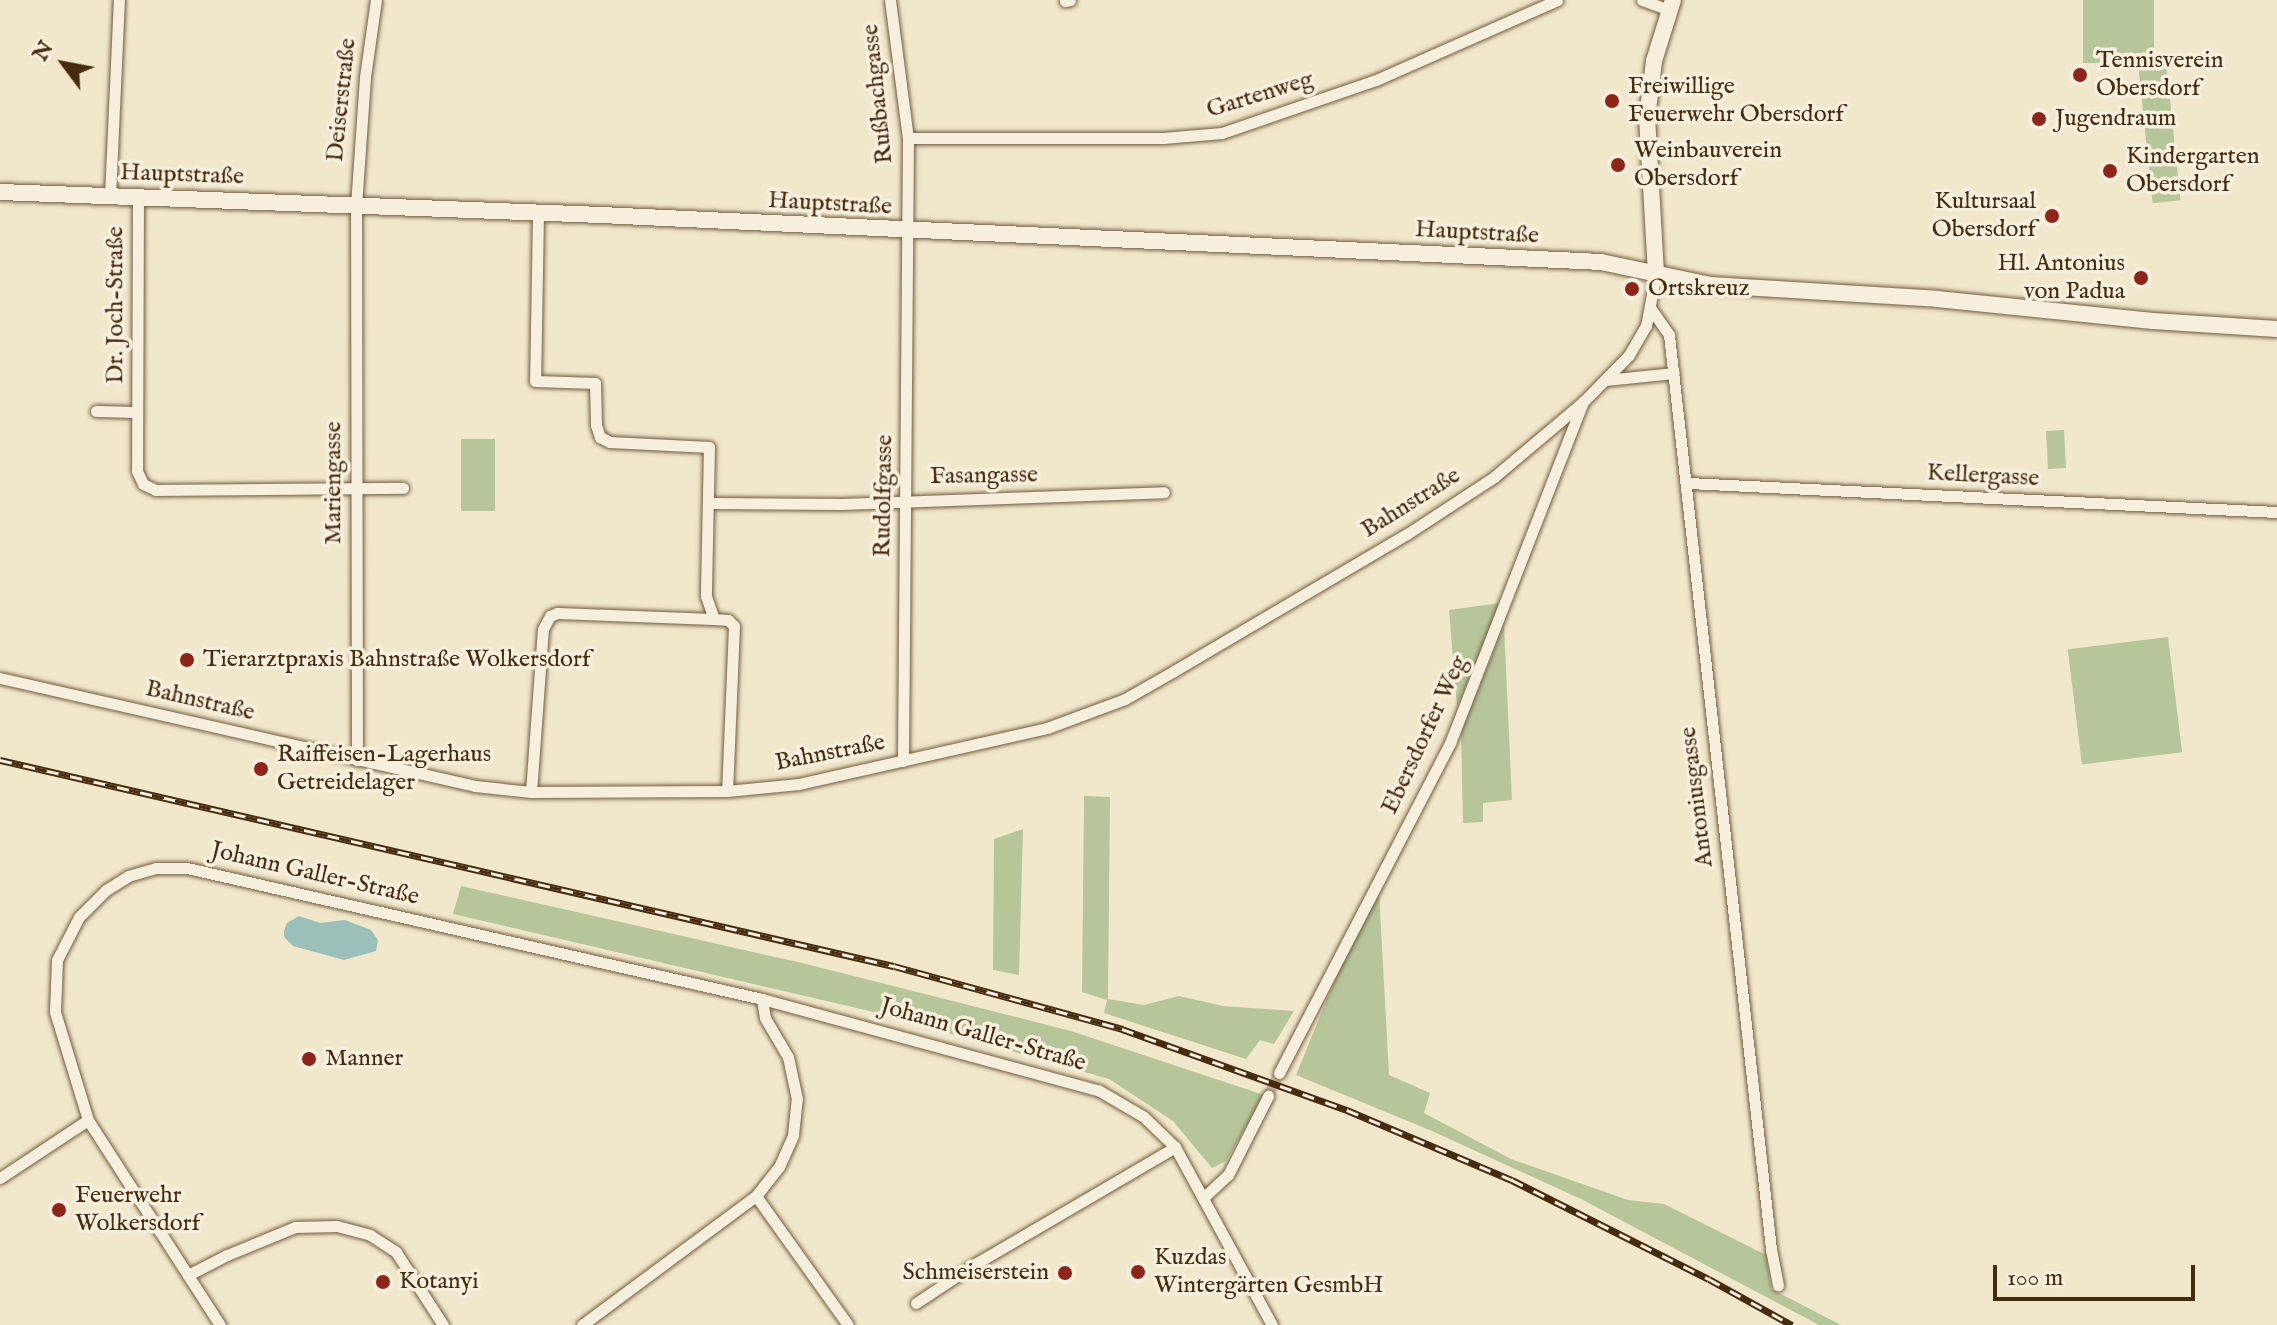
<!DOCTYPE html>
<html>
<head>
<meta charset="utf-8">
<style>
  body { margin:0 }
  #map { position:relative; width:2277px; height:1325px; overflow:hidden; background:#f1e7ca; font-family:"IM FELL English",serif }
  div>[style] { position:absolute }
  .green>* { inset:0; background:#b6c69a; transform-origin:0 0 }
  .water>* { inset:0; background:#9bbfb9 }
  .street-tunnel>* { height:11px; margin-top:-5.5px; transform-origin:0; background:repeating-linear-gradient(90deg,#cfc2a5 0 11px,transparent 0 16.5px) }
  .roads { filter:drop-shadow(0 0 2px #715b3e) drop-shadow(0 0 2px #715b3e) }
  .street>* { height:11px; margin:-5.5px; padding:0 5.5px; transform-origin:5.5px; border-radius:5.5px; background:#f6efdd }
  .secondary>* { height:16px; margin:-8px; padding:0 8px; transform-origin:8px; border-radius:8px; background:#f6efdd }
  .rail>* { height:7px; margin-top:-3.5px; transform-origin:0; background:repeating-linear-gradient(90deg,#f6efdd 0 12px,#462c0f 0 24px); box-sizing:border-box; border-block:2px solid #462c0f }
  .dots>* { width:22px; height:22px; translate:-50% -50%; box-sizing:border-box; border:4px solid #f6efdd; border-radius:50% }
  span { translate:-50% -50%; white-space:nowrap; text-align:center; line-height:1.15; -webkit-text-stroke:7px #f6efdd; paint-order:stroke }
  .poi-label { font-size:24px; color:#462c0f }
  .left { translate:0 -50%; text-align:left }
  .right { translate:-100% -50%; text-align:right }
  .street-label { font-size:24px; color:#462c0f }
  .north { position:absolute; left:24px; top:24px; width:80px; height:80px; -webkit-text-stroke:6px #f6efdd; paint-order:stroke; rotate:302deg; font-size:22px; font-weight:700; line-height:32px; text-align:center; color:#462c0f }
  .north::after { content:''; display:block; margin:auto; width:28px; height:36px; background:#462c0f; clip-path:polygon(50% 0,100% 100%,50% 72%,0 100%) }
  .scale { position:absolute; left:1993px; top:1265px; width:202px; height:36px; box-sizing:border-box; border:4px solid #462c0f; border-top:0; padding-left:10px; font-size:24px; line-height:28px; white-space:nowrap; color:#462c0f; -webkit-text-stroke:6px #f6efdd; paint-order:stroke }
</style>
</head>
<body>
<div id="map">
  <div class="green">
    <i style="left:2083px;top:0;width:71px;height:63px"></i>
    <i style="left:2166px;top:62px;width:139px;height:28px;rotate:84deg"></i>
    <i style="left:2064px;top:430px;width:38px;height:18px;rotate:87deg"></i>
    <i style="left:461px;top:439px;width:34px;height:72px"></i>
    <i style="clip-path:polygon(1500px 603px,1457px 707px,1449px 610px)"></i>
    <i style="clip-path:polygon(1504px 625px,1512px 800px,1483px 803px,1483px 822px,1463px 823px,1461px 733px)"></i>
    <i style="left:2168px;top:637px;width:116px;height:101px;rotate:83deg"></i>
    <i style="clip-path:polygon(1084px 796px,1110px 797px,1108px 999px,1144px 1005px,1179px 996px,1223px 1006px,1294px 1011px,1274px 1044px,1260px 1040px,1246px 1059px,1104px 1013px,1107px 1000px,1082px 992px)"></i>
    <i style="clip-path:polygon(1023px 829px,1019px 975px,993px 970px,994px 839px)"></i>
    <i style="clip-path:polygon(461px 886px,802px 963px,1071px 1031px,1264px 1095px,1226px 1161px,1212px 1168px,1173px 1121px,1109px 1079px,878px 1013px,453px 914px)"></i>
    <i style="clip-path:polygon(1379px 891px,1389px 1075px,1430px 1093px,1424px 1113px,1511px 1159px,1628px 1200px,1664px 1204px,1766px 1255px,1771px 1289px,1841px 1325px,1819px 1325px,1581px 1199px,1432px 1131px,1296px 1075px,1337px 975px)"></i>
  </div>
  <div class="water">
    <i style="clip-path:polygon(299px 916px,320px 923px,345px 920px,371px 930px,378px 940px,376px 951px,344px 960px,293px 946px,284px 937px,284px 931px,287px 923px)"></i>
  </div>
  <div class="street-tunnel">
    <i style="left:1268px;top:1096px;width:25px;rotate:-64deg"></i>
  </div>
  <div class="roads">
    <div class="street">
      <i style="left:890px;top:0;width:139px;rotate:82.6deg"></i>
      <i style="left:908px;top:138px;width:623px;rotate:90.46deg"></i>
      <i style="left:1642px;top:0;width:29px;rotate:20deg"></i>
      <i style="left:1065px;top:1px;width:5px;rotate:-11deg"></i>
      <i style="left:908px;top:138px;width:255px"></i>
      <i style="left:1163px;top:138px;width:59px;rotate:-4.8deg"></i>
      <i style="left:1222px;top:133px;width:163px;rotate:-19deg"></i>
      <i style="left:1376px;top:80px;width:198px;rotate:-23.8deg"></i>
      <i style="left:110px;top:196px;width:196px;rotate:-87.4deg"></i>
      <i style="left:138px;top:197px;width:274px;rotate:90.2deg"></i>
      <i style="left:137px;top:471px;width:14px;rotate:65deg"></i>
      <i style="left:143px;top:484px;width:14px;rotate:25deg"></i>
      <i style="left:156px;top:490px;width:247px;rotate:-0.5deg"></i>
      <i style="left:538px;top:214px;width:167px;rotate:91deg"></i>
      <i style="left:535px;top:381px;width:60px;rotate:1.9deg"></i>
      <i style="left:595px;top:383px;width:42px;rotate:88.6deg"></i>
      <i style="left:596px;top:425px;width:13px;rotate:72deg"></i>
      <i style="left:600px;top:437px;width:11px;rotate:27deg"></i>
      <i style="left:610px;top:442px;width:99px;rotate:2.9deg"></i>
      <i style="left:709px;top:447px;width:149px;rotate:91.2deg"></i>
      <i style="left:706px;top:596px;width:24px;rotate:71deg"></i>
      <i style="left:714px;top:619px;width:14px;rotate:4deg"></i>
      <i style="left:728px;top:620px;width:8px;rotate:45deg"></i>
      <i style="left:734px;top:626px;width:165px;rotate:92.4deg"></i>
      <i style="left:1651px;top:309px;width:32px;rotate:55deg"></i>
      <i style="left:1669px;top:335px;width:920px;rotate:83.63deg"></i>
      <i style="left:1771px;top:1249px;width:37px;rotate:79deg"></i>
      <i style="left:1606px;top:380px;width:68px;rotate:-5.9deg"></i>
      <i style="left:96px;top:411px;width:41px;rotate:1.4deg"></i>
      <i style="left:1688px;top:483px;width:590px;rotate:2.82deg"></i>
      <i style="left:709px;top:503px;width:132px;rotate:0.4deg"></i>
      <i style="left:841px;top:504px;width:323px;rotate:-2.1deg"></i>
      <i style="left:0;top:678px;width:487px;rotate:12.8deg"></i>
      <i style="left:475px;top:786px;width:56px;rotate:6.1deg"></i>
      <i style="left:531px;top:792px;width:196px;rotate:-0.3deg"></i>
      <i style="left:727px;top:791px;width:72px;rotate:-5.6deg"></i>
      <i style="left:799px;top:784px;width:254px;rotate:-12.7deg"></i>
      <i style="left:1047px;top:728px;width:83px;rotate:-20.4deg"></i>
      <i style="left:1125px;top:699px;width:56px;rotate:-29.7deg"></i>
      <i style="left:1174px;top:671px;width:270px;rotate:-30.5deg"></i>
      <i style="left:1407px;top:534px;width:104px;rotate:-33.2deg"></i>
      <i style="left:1494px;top:477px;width:116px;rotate:-40.1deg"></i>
      <i style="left:1583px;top:402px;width:66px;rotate:-45.6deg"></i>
      <i style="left:1629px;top:355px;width:34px;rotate:-60deg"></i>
      <i style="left:1646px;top:326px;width:54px;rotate:-79.3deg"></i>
      <i style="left:357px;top:760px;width:554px;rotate:-90.1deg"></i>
      <i style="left:356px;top:206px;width:129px;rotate:-86deg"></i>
      <i style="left:365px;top:77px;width:78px;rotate:-81.9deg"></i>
      <i style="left:531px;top:792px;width:163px;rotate:-85.8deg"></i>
      <i style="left:543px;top:629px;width:15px;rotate:-62deg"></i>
      <i style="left:550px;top:616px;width:8px;rotate:-23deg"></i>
      <i style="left:557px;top:613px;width:157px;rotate:2.2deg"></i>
      <i style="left:1279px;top:1073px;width:372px;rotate:-62.6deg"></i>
      <i style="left:1450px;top:743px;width:366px;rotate:-68.7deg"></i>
      <i style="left:0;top:1178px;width:105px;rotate:-33.4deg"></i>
      <i style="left:756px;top:1196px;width:158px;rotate:54.5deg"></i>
      <i style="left:1203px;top:1198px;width:34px;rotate:-43deg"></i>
      <i style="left:1228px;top:1175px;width:89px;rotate:-63.1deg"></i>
      <i style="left:188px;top:1275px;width:44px;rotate:-27.1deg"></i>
      <i style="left:227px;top:1255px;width:74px;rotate:-22.4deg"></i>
      <i style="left:295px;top:1227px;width:42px;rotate:-1.4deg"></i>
      <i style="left:337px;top:1226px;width:34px;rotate:15deg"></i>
      <i style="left:370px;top:1235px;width:31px;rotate:33deg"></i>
      <i style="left:396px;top:1252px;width:87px;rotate:57.2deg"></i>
      <i style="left:916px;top:1303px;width:71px;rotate:-33.5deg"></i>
      <i style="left:975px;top:1264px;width:232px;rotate:-30.3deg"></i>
      <i style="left:220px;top:1325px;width:244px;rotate:-122.8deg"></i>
      <i style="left:88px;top:1120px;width:113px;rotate:-107deg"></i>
      <i style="left:55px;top:1012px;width:52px;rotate:-87.8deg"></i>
      <i style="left:57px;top:960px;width:48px;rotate:-62.9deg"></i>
      <i style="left:79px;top:917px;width:38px;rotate:-45deg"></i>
      <i style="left:106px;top:890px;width:26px;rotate:-32deg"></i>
      <i style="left:128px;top:876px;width:29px;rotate:-16deg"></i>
      <i style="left:156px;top:868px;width:31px"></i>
      <i style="left:187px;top:868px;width:590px;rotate:12.83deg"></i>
      <i style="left:762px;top:999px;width:348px;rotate:15.2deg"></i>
      <i style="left:1098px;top:1090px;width:53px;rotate:30.4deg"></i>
      <i style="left:1144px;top:1117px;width:43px;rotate:44.1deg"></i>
      <i style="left:1175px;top:1147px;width:203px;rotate:61.4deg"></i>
      <i style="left:582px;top:1325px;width:217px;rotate:-36.6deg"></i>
      <i style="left:756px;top:1196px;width:37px;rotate:-52deg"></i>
      <i style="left:779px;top:1167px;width:35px;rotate:-66deg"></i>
      <i style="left:793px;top:1135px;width:36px;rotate:-84deg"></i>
      <i style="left:797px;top:1099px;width:43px;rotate:-102.1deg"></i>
      <i style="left:788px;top:1057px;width:45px;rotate:-120.5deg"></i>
      <i style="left:765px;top:1018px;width:19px;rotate:-99deg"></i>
    </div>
    <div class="secondary">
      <i style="left:0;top:192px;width:601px;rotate:2.19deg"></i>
      <i style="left:601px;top:215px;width:1001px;rotate:2.69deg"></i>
      <i style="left:1601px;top:262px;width:111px;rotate:11.9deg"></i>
      <i style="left:1710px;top:285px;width:227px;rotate:3.5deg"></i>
      <i style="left:1937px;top:299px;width:217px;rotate:5.8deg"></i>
      <i style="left:2153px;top:321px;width:124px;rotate:3.7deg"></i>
      <i style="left:1656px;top:273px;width:155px;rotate:-93.3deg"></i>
      <i style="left:1647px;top:118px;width:57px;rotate:-83deg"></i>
      <i style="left:1654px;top:61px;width:64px;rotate:-72.7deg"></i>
    </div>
  </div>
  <div class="rail">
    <i style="left:0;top:760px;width:917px;rotate:12.98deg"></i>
    <i style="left:894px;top:966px;width:237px;rotate:15.4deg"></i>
    <i style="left:1122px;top:1029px;width:239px;rotate:19.8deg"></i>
    <i style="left:1347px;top:1110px;width:179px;rotate:23deg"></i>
    <i style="left:1512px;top:1180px;width:220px;rotate:26.7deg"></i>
    <i style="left:1709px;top:1279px;width:95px;rotate:29deg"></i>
  </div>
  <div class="dots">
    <i style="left:2080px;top:75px;background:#8f2418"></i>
    <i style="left:1612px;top:101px;background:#8f2418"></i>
    <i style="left:2039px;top:119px;background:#8f2418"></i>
    <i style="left:1618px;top:165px;background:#8f2418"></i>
    <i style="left:2110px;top:171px;background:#8f2418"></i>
    <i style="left:2052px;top:216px;background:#8f2418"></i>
    <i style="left:2141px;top:278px;background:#8f2418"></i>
    <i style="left:1632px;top:289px;background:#8f2418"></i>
    <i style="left:187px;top:660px;background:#8f2418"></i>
    <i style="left:261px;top:769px;background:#8f2418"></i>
    <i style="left:309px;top:1059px;background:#8f2418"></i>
    <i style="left:59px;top:1210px;background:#8f2418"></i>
    <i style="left:1138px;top:1272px;background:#8f2418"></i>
    <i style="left:1065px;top:1273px;background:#8f2418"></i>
    <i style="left:383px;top:1282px;background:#8f2418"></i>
  </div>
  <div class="poi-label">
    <span class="left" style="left:2096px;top:75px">Tennisverein<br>Obersdorf</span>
    <span class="left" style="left:1628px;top:101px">Freiwillige<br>Feuerwehr Obersdorf</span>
    <span class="left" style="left:2055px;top:119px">Jugendraum</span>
    <span class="left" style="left:1634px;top:165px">Weinbauverein<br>Obersdorf</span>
    <span class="left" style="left:2126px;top:171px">Kindergarten<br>Obersdorf</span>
    <span class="right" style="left:2036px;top:216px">Kultursaal<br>Obersdorf</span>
    <span class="right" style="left:2125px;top:278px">Hl. Antonius<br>von Padua</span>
    <span class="left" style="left:1648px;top:289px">Ortskreuz</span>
    <span class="left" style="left:203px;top:660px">Tierarztpraxis Bahnstraße Wolkersdorf</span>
    <span class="left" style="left:277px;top:769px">Raiffeisen-Lagerhaus<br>Getreidelager</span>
    <span class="left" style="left:325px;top:1059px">Manner</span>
    <span class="left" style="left:75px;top:1210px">Feuerwehr<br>Wolkersdorf</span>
    <span class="left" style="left:1154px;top:1272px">Kuzdas<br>Wintergärten GesmbH</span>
    <span class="right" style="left:1049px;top:1273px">Schmeiserstein</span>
    <span class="left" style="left:399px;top:1282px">Kotanyi</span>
  </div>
  <div class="street-label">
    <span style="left:878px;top:94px;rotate:-96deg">Rußbachgasse</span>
    <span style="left:1260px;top:95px;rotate:-17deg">Gartenweg</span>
    <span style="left:342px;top:100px;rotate:-84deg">Deiserstraße</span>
    <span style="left:182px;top:175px;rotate:2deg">Hauptstraße</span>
    <span style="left:830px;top:204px;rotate:3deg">Hauptstraße</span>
    <span style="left:1477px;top:233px;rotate:3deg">Hauptstraße</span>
    <span style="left:116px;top:305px;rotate:-90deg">Dr. Joch-Straße</span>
    <span style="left:984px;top:476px;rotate:-1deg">Fasangasse</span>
    <span style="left:1983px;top:476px;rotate:3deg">Kellergasse</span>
    <span style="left:334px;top:483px;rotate:-90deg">Mariengasse</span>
    <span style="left:884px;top:496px;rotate:-89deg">Rudolfgasse</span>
    <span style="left:1411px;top:503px;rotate:-32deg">Bahnstraße</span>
    <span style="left:200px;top:701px;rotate:13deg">Bahnstraße</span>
    <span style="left:1425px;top:735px;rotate:-65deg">Ebersdorfer Weg</span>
    <span style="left:830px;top:753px;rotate:-11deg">Bahnstraße</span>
    <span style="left:1697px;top:797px;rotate:-97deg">Antoniusgasse</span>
    <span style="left:315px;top:874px;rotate:13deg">Johann Galler-Straße</span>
    <span style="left:983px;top:1035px;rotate:16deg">Johann Galler-Straße</span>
  </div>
  <div class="north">N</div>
  <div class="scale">100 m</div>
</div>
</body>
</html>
